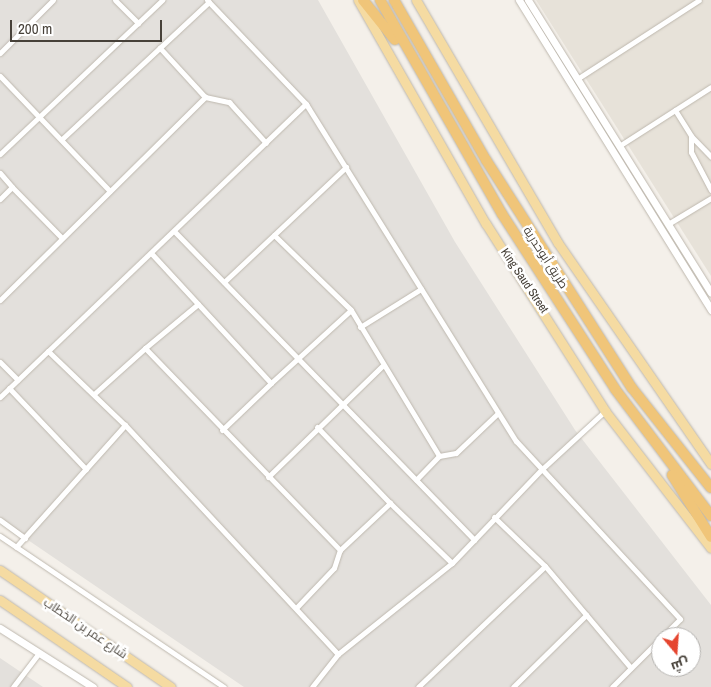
<!DOCTYPE html>
<html>
<head>
<meta charset="utf-8">
<style>
  body { margin:0 }
  #map { position:relative; width:711px; height:687px; overflow:hidden; background:#f4f0ea; font-family:"Archivo Narrow",Cairo,sans-serif }
  div>[style] { position:absolute }
  .residential>* { inset:0; background:#e7e2d9 }
  .industrial>* { inset:0; background:#e3e0dc }
  .roads { filter:drop-shadow(0 0 1px #beb8ae) drop-shadow(0 0 1px #beb8ae) }
  .minor>* { height:5px; margin:-2.5px; padding:0 2.5px; transform-origin:2.5px; border-radius:2.5px; background:#fff }
  .tertiary>* { height:7px; margin:-3.5px; padding:0 3.5px; transform-origin:3.5px; border-radius:3.5px; background:#fff }
  .primary>* { height:9px; margin:-4.5px; padding:0 4.5px; transform-origin:4.5px; border-radius:4.5px; background:#f5dba2 }
  .motorway>* { height:10px; margin:-5px; padding:0 5px; transform-origin:5px; border-radius:5px; background:#f0c579 }
  span { translate:-50% -50%; white-space:nowrap; text-align:center; line-height:1.15; -webkit-text-stroke:5px #fff; paint-order:stroke }
  .street-label { font-size:12px; color:#474139 }
  .north { position:absolute; left:651px; top:627px; width:50px; height:50px; box-sizing:border-box; background:#fff; border:1px solid #b5b3b0; border-radius:50%; rotate:162deg; font-size:14px; font-weight:700; line-height:20px; text-align:center; color:#474139 }
  .north::after { content:''; display:block; margin:auto; width:18px; height:22px; background:#e5452f; clip-path:polygon(50% 0,100% 100%,50% 72%,0 100%) }
  .scale { position:absolute; left:10px; top:20px; width:152px; height:22px; box-sizing:border-box; border:2px solid #474139; border-top:0; padding-left:6px; font-size:15px; line-height:18px; white-space:nowrap; color:#474139; -webkit-text-stroke:4px #fff; paint-order:stroke }
</style>
</head>
<body>
<div id="map">
  <div class="residential">
    <i style="clip-path:polygon(536px 0,711px 0,711px 276px)"></i>
  </div>
  <div class="industrial">
    <i style="clip-path:polygon(evenodd,0 0,318px 0,455px 242px,575px 430px,711px 605px,711px 687px,244px 687px,0 521px,0 0,661px 637px,691px 637px,691px 667px,661px 667px,661px 637px)"></i>
    <i style="clip-path:polygon(0 658px,43px 687px,0 687px)"></i>
  </div>
  <div class="roads">
    <div class="minor">
      <i style="left:115px;top:0;width:33px;rotate:45deg"></i>
      <i style="left:207px;top:0;width:144px;rotate:46.4deg"></i>
      <i style="left:306px;top:104px;width:397px;rotate:58.1deg"></i>
      <i style="left:516px;top:441px;width:242px;rotate:47.3deg"></i>
      <i style="left:680px;top:619px;width:25px;rotate:135deg"></i>
      <i style="left:0;top:53px;width:75px;rotate:-45deg"></i>
      <i style="left:0;top:76px;width:159px;rotate:46.3deg"></i>
      <i style="left:577px;top:79px;width:145px;rotate:-32.9deg"></i>
      <i style="left:205px;top:97px;width:25px;rotate:12deg"></i>
      <i style="left:229px;top:102px;width:55px;rotate:47.9deg"></i>
      <i style="left:675px;top:110px;width:31px;rotate:58deg"></i>
      <i style="left:691px;top:136px;width:16px;rotate:90deg"></i>
      <i style="left:691px;top:152px;width:43px;rotate:62.2deg"></i>
      <i style="left:691px;top:136px;width:29px;rotate:46deg"></i>
      <i style="left:62px;top:139px;width:201px;rotate:-43deg"></i>
      <i style="left:619px;top:146px;width:109px;rotate:-32.7deg"></i>
      <i style="left:0;top:154px;width:224px;rotate:-43.5deg"></i>
      <i style="left:0;top:173px;width:18px;rotate:49deg"></i>
      <i style="left:12px;top:187px;width:17px;rotate:135deg"></i>
      <i style="left:12px;top:187px;width:71px;rotate:45.6deg"></i>
      <i style="left:668px;top:224px;width:50px;rotate:-31.2deg"></i>
      <i style="left:174px;top:231px;width:431px;rotate:45.8deg"></i>
      <i style="left:274px;top:235px;width:107px;rotate:44.2deg"></i>
      <i style="left:351px;top:310px;width:170px;rotate:58.9deg"></i>
      <i style="left:439px;top:456px;width:33px;rotate:134deg"></i>
      <i style="left:151px;top:253px;width:177px;rotate:47.3deg"></i>
      <i style="left:271px;top:383px;width:108px;rotate:-42.4deg"></i>
      <i style="left:224px;top:282px;width:168px;rotate:-43.3deg"></i>
      <i style="left:0;top:300px;width:289px;rotate:-44.7deg"></i>
      <i style="left:205px;top:97px;width:67px;rotate:-132.6deg"></i>
      <i style="left:198px;top:304px;width:69px;rotate:140.3deg"></i>
      <i style="left:145px;top:348px;width:281px;rotate:46deg"></i>
      <i style="left:340px;top:550px;width:69px;rotate:-43.2deg"></i>
      <i style="left:390px;top:503px;width:86px;rotate:44.1deg"></i>
      <i style="left:360px;top:327px;width:72px;rotate:-31.9deg"></i>
      <i style="left:48px;top:351px;width:357px;rotate:-43.8deg"></i>
      <i style="left:0;top:362px;width:25px;rotate:45deg"></i>
      <i style="left:9px;top:388px;width:112px;rotate:46.5deg"></i>
      <i style="left:94px;top:394px;width:69px;rotate:-42deg"></i>
      <i style="left:0;top:397px;width:66px;rotate:-43.8deg"></i>
      <i style="left:48px;top:351px;width:107px;rotate:43.9deg"></i>
      <i style="left:125px;top:425px;width:313px;rotate:47.1deg"></i>
      <i style="left:338px;top:654px;width:146px;rotate:-38.6deg"></i>
      <i style="left:452px;top:563px;width:129px;rotate:-46.3deg"></i>
      <i style="left:541px;top:470px;width:87px;rotate:-42.7deg"></i>
      <i style="left:317px;top:427px;width:105px;rotate:46.2deg"></i>
      <i style="left:222px;top:430px;width:68px;rotate:-43.8deg"></i>
      <i style="left:439px;top:456px;width:17px;rotate:-10deg"></i>
      <i style="left:456px;top:453px;width:58px;rotate:-43.6deg"></i>
      <i style="left:268px;top:477px;width:159px;rotate:-44.2deg"></i>
      <i style="left:494px;top:517px;width:71px;rotate:43.9deg"></i>
      <i style="left:545px;top:566px;width:133px;rotate:49.9deg"></i>
      <i style="left:0;top:520px;width:31px;rotate:36deg"></i>
      <i style="left:0;top:536px;width:270px;rotate:34deg"></i>
      <i style="left:16px;top:547px;width:164px;rotate:-48.2deg"></i>
      <i style="left:296px;top:608px;width:55px;rotate:-46.5deg"></i>
      <i style="left:334px;top:568px;width:19px;rotate:-72deg"></i>
      <i style="left:13px;top:687px;width:43px;rotate:-52.6deg"></i>
      <i style="left:312px;top:687px;width:42px;rotate:-51.8deg"></i>
      <i style="left:418px;top:687px;width:175px;rotate:-43.6deg"></i>
      <i style="left:513px;top:687px;width:103px;rotate:-44.6deg"></i>
      <i style="left:612px;top:687px;width:69px;rotate:-45deg"></i>
    </div>
    <div class="tertiary">
      <i style="left:519px;top:0;width:365px;rotate:58.2deg"></i>
      <i style="left:528px;top:0;width:345px;rotate:58deg"></i>
      <i style="left:0;top:628px;width:110px;rotate:32.4deg"></i>
    </div>
    <div class="primary">
      <i style="left:358px;top:0;width:258px;rotate:60.3deg"></i>
      <i style="left:486px;top:224px;width:222px;rotate:57.5deg"></i>
      <i style="left:605px;top:411px;width:173px;rotate:52.3deg"></i>
      <i style="left:416px;top:0;width:281px;rotate:59.7deg"></i>
      <i style="left:558px;top:243px;width:269px;rotate:55.3deg"></i>
      <i style="left:0;top:570px;width:207px;rotate:34.4deg"></i>
      <i style="left:0;top:600px;width:154px;rotate:34.4deg"></i>
    </div>
    <div class="motorway">
      <i style="left:363px;top:0;width:51px;rotate:51.3deg"></i>
      <i style="left:380px;top:0;width:246px;rotate:60.3deg"></i>
      <i style="left:502px;top:214px;width:208px;rotate:57.1deg"></i>
      <i style="left:615px;top:389px;width:159px;rotate:52.9deg"></i>
      <i style="left:394px;top:0;width:185px;rotate:60.1deg"></i>
      <i style="left:486px;top:160px;width:271px;rotate:57.4deg"></i>
      <i style="left:632px;top:388px;width:127px;rotate:51.7deg"></i>
      <i style="left:672px;top:475px;width:73px;rotate:57.8deg"></i>
    </div>
  </div>
  <div class="street-label">
    <span style="left:545px;top:258px;rotate:57deg">طريق أبوحدرية</span>
    <span style="left:524px;top:281px;rotate:56deg">King Saud Street</span>
    <span style="left:85px;top:629px;rotate:34deg">شارع عمر بن الخطاب</span>
  </div>
  <div class="north">ش</div>
  <div class="scale">200 m</div>
</div>
</body>
</html>
